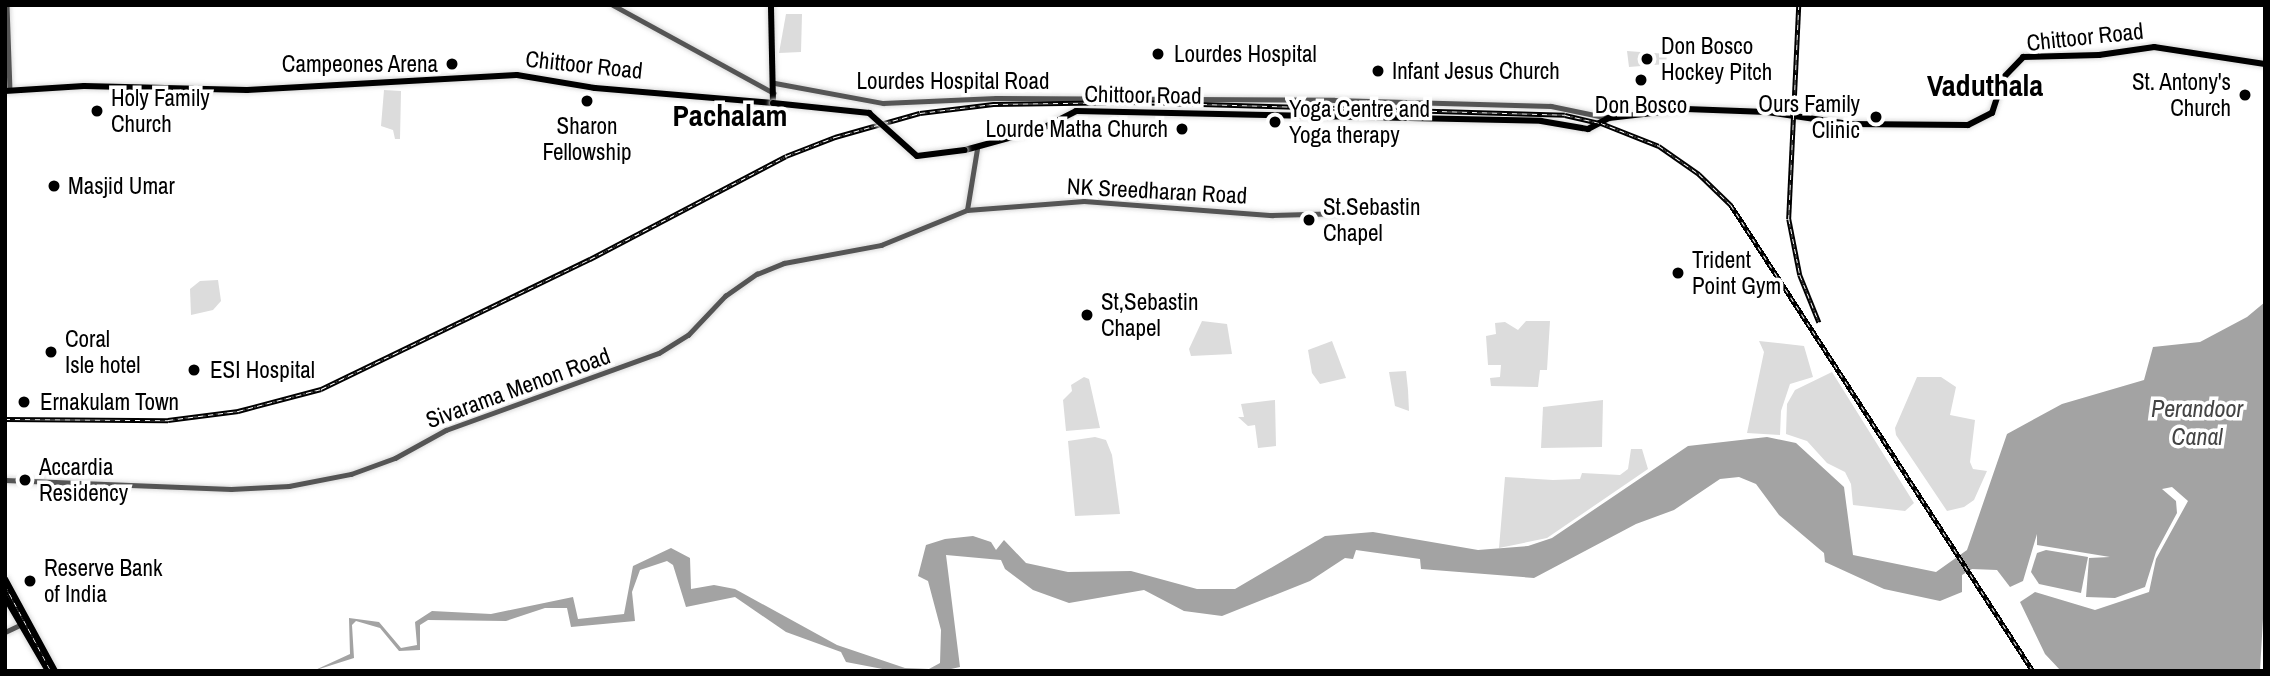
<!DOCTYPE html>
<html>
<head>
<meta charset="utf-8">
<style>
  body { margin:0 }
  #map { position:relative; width:2270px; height:676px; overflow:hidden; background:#fff; font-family:"Archivo Narrow",sans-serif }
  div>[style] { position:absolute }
  .green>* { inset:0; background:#dcdcdc }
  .water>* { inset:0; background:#a3a3a3 }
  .roads { filter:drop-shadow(0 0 2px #dbdbdb) drop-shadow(0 0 2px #dbdbdb) }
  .minor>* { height:4.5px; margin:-2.25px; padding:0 2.25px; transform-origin:2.25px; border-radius:2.25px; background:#555 }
  .major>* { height:6px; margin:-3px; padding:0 3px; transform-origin:3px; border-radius:3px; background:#000 }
  .rail>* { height:4.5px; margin-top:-2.25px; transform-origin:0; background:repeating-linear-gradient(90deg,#fff 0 5px,#000 0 10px); box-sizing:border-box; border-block:2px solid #000 }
  .bridges { filter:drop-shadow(0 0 2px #dbdbdb) drop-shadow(0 0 2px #dbdbdb) }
  .major-bridge>* { height:6px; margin:-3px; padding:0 3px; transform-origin:3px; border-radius:3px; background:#000 }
  .dots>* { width:19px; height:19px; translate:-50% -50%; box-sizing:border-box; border:4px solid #fff; border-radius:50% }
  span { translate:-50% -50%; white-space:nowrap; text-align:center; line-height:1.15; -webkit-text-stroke:7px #fff; paint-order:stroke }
  .street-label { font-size:23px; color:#000 }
  .poi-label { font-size:23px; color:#000 }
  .left { translate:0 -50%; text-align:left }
  .right { translate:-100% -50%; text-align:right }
  .water-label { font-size:24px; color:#444; font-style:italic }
  .district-label { font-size:30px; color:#000; font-weight:700 }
  .frame { position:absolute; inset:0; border:7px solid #000; pointer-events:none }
</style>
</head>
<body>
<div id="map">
  <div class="green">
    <i style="clip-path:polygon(786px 14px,802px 14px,801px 52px,779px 53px)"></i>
    <i style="clip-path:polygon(1627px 51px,1667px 54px,1666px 64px,1629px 67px)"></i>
    <i style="clip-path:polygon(384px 90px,401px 91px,400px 139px,395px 139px,393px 130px,381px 126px)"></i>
    <i style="clip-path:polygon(218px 280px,221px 301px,213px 310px,191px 315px,190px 289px,200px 281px)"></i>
    <i style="clip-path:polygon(1202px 321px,1227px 324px,1232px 354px,1191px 356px,1189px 349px)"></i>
    <i style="clip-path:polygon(1526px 321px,1550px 321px,1547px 370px,1540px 370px,1538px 387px,1491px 386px,1490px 378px,1500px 377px,1501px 365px,1488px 365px,1486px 336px,1496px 334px,1495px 323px,1505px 322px,1518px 330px)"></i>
    <i style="clip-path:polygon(1332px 341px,1346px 378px,1320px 384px,1312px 373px,1308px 350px)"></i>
    <i style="clip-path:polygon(1759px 341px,1804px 346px,1813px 377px,1790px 384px,1781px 411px,1780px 435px,1747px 433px,1764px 352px)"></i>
    <i style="clip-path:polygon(1406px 371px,1408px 390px,1409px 411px,1395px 406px,1389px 372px)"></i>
    <i style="clip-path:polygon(1832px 372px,1914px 503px,1905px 511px,1853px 505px,1851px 484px,1845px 472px,1827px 463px,1807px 441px,1786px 434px,1787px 404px,1795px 390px)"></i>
    <i style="clip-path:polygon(1084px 377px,1089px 379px,1100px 428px,1066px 431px,1063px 400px,1072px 391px,1071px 385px)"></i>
    <i style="clip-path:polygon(1917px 377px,1941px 377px,1956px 387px,1950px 415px,1975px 420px,1970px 462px,1973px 469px,1987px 471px,1974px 500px,1964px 507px,1947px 511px,1896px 435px,1895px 428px)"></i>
    <i style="clip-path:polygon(1275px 400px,1276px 446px,1258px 448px,1255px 425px,1248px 426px,1238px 417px,1244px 417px,1241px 404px)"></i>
    <i style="clip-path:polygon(1603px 400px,1602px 447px,1541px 448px,1543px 407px)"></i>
    <i style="clip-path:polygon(1095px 437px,1106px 440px,1112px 455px,1120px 514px,1075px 516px,1068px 441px)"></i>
    <i style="clip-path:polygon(1631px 449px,1642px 449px,1648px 469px,1547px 538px,1499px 548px,1505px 477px,1553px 480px,1580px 479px,1582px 473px,1620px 475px,1628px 469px)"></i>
  </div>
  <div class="water">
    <i style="clip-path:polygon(2265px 302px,2265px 584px,2260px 671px,2061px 671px,2045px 654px,2020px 602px,2035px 592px,2095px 610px,2149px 592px,2156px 559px,2188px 501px,2172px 487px,2162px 489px,2176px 501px,2177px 513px,2156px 552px,2145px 587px,2115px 598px,2086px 597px,2089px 558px,2110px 557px,2037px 545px,2037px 534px,2023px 581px,2010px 587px,1997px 570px,1972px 569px,1962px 575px,1962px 592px,1940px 601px,1884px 589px,1825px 562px,1824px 553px,1779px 515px,1756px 484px,1739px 477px,1720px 479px,1674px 510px,1636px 524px,1534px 578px,1421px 569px,1420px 559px,1356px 550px,1353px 559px,1345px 558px,1310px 581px,1222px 616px,1184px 611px,1144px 590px,1069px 603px,1033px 590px,1005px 569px,1001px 560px,946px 555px,960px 667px,942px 671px,893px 671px,846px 662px,841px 652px,786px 632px,735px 597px,686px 607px,673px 565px,667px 561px,640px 570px,632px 592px,635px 621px,571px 627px,567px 608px,545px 608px,506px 621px,428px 620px,420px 625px,420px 650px,399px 651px,380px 628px,356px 621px,352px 625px,354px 658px,313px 671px,350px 654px,349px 618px,379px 622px,401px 648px,417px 645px,415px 622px,432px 611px,491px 614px,573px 597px,578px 619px,624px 614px,633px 566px,671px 548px,690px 558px,691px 589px,714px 585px,735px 589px,837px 645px,905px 668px,929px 669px,940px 663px,941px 630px,928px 581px,918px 576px,926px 545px,945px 539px,973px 536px,991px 542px,996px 550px,1004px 540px,1026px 563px,1068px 572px,1131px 571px,1197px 589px,1235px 589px,1325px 536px,1373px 532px,1478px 550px,1528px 546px,1552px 538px,1688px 446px,1767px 437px,1796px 443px,1844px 487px,1853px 555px,1936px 572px,1967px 550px,2007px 434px,2062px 404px,2144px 380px,2153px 347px,2200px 342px,2247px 317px)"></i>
    <i style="clip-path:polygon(2046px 550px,2088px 557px,2081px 593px,2039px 584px,2031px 572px,2037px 553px)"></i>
  </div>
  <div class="roads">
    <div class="minor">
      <i style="left:7px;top:5px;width:85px;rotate:88deg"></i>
      <i style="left:613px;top:5px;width:183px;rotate:28.7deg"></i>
      <i style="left:775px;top:83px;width:110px;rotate:10.5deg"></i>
      <i style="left:883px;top:103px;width:113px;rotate:-2.5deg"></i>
      <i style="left:996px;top:98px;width:338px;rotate:0.3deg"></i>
      <i style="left:1334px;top:100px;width:217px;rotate:1.6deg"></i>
      <i style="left:1551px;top:106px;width:59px;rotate:11.7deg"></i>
      <i style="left:967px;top:210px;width:62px;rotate:-80.7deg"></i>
      <i style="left:5px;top:480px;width:226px;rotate:2.3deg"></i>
      <i style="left:231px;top:489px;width:58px;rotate:-3deg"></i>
      <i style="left:289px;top:486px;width:63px;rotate:-11deg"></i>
      <i style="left:351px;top:474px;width:47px;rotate:-20deg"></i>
      <i style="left:395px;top:458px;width:58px;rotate:-28.8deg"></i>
      <i style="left:446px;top:430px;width:226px;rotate:-19.9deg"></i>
      <i style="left:659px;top:353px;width:34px;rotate:-32deg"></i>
      <i style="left:688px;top:335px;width:54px;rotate:-46.5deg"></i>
      <i style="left:725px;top:296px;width:39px;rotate:-35deg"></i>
      <i style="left:757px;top:274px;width:29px;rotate:-22deg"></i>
      <i style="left:784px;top:263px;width:99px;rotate:-10.5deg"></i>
      <i style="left:881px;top:245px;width:93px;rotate:-22.1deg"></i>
      <i style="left:967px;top:210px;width:117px;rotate:-4.4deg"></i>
      <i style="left:1084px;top:201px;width:189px;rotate:4.3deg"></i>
      <i style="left:1272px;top:215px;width:73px;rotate:-1.6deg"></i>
      <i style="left:5px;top:632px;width:17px;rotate:-25deg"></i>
    </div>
    <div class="major">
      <i style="left:5px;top:91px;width:79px;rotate:-3.6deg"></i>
      <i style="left:84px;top:86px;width:163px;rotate:1.4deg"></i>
      <i style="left:247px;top:90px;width:270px;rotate:-3.2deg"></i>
      <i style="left:517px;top:75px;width:79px;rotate:9.5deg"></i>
      <i style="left:595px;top:88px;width:179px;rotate:4.8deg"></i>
      <i style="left:773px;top:103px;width:98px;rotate:-91.2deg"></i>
      <i style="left:965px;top:150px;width:79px;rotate:-15.4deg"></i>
      <i style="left:1041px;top:129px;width:39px;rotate:-27deg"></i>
      <i style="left:1076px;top:111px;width:465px;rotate:1.2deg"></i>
      <i style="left:1541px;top:121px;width:48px;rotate:9.7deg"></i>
      <i style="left:1588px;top:129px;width:24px;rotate:-28deg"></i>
      <i style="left:1609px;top:118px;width:78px;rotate:-6.7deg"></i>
      <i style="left:1686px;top:109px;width:81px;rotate:2.1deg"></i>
      <i style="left:1767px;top:112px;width:83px;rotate:8.3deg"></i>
      <i style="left:1849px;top:124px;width:119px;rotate:0.5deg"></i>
      <i style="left:1968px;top:125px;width:27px;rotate:-27deg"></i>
      <i style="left:1992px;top:113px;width:38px;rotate:-72deg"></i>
      <i style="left:2004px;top:77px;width:28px;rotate:-46deg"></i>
      <i style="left:2023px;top:57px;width:76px;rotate:-1.5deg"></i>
      <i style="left:2099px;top:55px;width:56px;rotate:-8.3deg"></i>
      <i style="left:2154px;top:47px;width:112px;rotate:8.7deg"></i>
      <i style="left:5px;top:579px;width:105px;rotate:61.5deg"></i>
      <i style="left:5px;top:597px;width:86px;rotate:59.8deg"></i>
    </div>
  </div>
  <div class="rail">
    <i style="left:1799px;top:5px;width:214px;rotate:92.7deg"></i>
    <i style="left:1789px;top:219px;width:57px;rotate:78.9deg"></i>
    <i style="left:1800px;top:275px;width:51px;rotate:68deg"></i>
    <i style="left:5px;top:419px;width:163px;rotate:0.4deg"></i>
    <i style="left:168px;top:420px;width:71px;rotate:-7.3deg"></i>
    <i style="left:238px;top:411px;width:86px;rotate:-14.8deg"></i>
    <i style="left:321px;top:389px;width:299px;rotate:-25.8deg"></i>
    <i style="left:590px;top:259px;width:221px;rotate:-27.7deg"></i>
    <i style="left:786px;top:156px;width:53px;rotate:-21.2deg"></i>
    <i style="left:835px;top:137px;width:88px;rotate:-15.8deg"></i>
    <i style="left:920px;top:113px;width:74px;rotate:-7deg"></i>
    <i style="left:993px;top:104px;width:139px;rotate:-0.8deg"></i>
    <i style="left:1132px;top:102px;width:433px;rotate:1.7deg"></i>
    <i style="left:1565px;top:115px;width:37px;rotate:13deg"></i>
    <i style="left:1601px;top:123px;width:62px;rotate:21.6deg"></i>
    <i style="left:1659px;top:146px;width:49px;rotate:35deg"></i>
    <i style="left:1699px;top:174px;width:45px;rotate:44.1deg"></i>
    <i style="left:1731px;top:205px;width:555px;rotate:57.05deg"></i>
    <i style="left:5px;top:585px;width:98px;rotate:61.9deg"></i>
  </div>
  <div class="bridges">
    <div class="major-bridge">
      <i style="left:773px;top:103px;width:97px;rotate:5.9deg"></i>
      <i style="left:869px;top:113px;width:64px;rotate:41.9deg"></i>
      <i style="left:917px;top:156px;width:48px;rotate:-7.1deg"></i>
    </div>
  </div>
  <div class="dots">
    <i style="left:1158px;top:54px;background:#000"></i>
    <i style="left:1647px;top:59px;background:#000"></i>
    <i style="left:452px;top:64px;background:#000"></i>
    <i style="left:1378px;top:71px;background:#000"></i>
    <i style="left:1641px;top:80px;background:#000"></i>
    <i style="left:2245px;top:95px;background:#000"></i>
    <i style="left:587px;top:101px;background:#000"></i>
    <i style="left:97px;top:111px;background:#000"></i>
    <i style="left:1876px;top:117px;background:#000"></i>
    <i style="left:1275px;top:122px;background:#000"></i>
    <i style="left:1182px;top:129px;background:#000"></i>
    <i style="left:54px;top:186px;background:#000"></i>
    <i style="left:1309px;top:220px;background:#000"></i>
    <i style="left:1678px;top:273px;background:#000"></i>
    <i style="left:1087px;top:315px;background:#000"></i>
    <i style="left:51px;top:352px;background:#000"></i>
    <i style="left:194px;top:370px;background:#000"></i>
    <i style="left:24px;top:402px;background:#000"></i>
    <i style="left:25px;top:480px;background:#000"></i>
    <i style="left:30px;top:581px;background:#000"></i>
  </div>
  <div class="street-label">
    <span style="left:2085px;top:37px;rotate:-6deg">Chittoor Road</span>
    <span style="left:584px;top:65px;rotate:6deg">Chittoor Road</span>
    <span style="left:953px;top:81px">Lourdes Hospital Road</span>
    <span style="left:1143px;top:95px;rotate:1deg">Chittoor Road</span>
    <span style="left:1157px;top:191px;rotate:3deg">NK Sreedharan Road</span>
    <span style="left:518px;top:388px;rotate:-20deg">Sivarama Menon Road</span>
  </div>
  <div class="poi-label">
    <span class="left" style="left:1661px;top:59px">Don Bosco<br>Hockey Pitch</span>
    <span class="left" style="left:1174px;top:54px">Lourdes Hospital</span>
    <span class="right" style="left:438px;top:64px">Campeones Arena</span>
    <span class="left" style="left:1392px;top:71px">Infant Jesus Church</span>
    <span class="right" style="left:2231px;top:95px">St. Antony's<br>Church</span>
    <span class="left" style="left:111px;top:111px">Holy Family<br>Church</span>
    <span class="right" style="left:1860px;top:117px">Ours Family<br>Clinic</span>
    <span style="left:1641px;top:105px">Don Bosco</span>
    <span class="left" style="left:1289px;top:122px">Yoga Centre and<br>Yoga therapy</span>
    <span style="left:587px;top:139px">Sharon<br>Fellowship</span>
    <span class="right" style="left:1168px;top:129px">Lourde Matha Church</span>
    <span class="left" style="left:68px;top:186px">Masjid Umar</span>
    <span class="left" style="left:1323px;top:220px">St.Sebastin<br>Chapel</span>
    <span class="left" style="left:1692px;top:273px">Trident<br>Point Gym</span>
    <span class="left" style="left:1101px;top:315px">St,Sebastin<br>Chapel</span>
    <span class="left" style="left:65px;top:352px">Coral<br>Isle hotel</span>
    <span class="left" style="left:210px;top:370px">ESI Hospital</span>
    <span class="left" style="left:40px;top:402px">Ernakulam Town</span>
    <span class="left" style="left:39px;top:480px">Accardia<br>Residency</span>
    <span class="left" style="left:44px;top:581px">Reserve Bank<br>of India</span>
  </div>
  <div class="water-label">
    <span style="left:2197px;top:423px">Perandoor<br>Canal</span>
  </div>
  <div class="district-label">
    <span style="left:1985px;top:85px">Vaduthala</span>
    <span style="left:730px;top:115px">Pachalam</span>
  </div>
  <div class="frame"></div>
</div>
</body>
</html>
